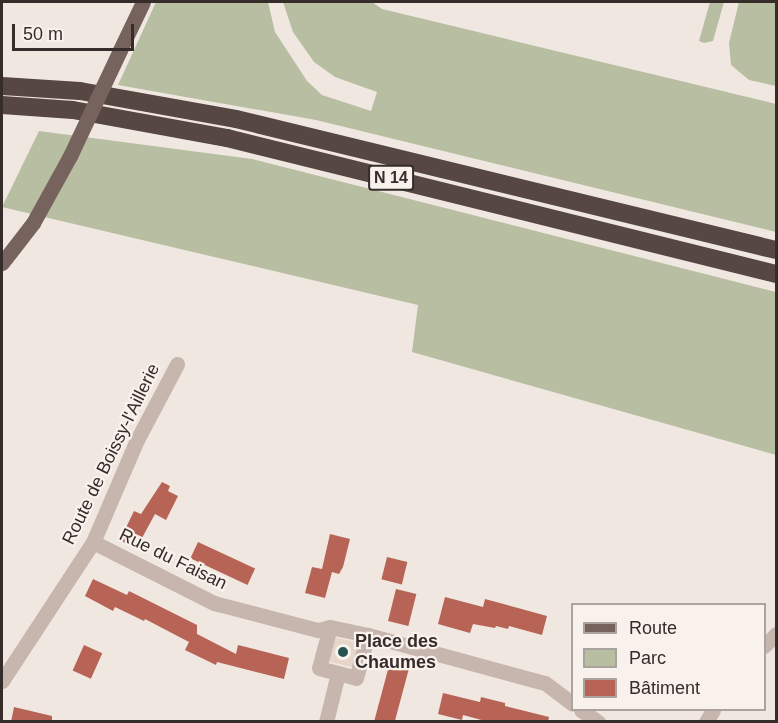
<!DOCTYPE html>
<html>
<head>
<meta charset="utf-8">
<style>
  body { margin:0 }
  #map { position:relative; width:778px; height:723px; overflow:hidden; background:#f0e7e0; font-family:Helvetica,sans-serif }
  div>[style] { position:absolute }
  .green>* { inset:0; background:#b7bea1 }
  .plaza>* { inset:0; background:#e6d6c9; transform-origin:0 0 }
  .building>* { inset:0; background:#b76457; transform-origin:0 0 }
  .minor>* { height:15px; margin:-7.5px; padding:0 7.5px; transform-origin:7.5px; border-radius:7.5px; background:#c7b6ad }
  .major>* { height:15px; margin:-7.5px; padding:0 7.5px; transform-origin:7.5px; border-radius:7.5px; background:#76635e }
  .highway>* { height:18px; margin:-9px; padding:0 9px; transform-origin:9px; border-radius:9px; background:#564743 }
  .major-bridge>* { height:15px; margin:-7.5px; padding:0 7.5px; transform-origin:7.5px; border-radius:7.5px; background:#76635e }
  .dots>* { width:16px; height:16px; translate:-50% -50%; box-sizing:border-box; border:3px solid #f8f1ec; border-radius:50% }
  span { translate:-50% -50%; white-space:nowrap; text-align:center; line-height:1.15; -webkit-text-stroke:4.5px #f8f1ec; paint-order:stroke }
  .shield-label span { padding:2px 4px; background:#f8f1ec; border:2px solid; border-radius:4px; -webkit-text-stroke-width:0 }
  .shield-label { font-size:16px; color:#362d2b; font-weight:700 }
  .street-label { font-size:18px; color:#362d2b }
  .poi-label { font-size:18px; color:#362d2b; font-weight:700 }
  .left { translate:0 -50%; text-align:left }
  .frame { position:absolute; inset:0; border:3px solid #362d2b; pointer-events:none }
  .legend { position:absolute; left:571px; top:603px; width:195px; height:108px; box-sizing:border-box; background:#f8f1ec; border:2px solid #aaa39f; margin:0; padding:8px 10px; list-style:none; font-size:18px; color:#362d2b }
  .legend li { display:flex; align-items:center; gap:12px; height:30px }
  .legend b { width:30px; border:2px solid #aaa39f }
  .scale { position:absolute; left:12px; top:24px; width:122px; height:27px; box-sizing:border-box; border:3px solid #362d2b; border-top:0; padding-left:8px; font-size:18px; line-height:21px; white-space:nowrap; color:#362d2b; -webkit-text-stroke:4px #f8f1ec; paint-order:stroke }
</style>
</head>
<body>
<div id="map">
  <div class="green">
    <i style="clip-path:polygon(156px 2px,268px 2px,275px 32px,307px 81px,322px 95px,371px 111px,377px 92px,335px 77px,314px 62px,293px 32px,283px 2px,372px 2px,382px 9px,776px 104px,776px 232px,316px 120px,118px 85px)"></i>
    <i style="clip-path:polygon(710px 2px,724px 2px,713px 41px,704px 43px,699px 41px)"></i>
    <i style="clip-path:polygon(739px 2px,776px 3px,776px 86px,749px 80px,731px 65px,729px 43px)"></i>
    <i style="clip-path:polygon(39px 131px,252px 159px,776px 292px,776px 455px,412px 352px,418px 305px,2px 207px)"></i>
  </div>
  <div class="plaza">
    <i style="left:333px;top:637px;width:27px;height:25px;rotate:13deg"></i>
  </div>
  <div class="building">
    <i style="clip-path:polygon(162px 482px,170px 486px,168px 491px,178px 496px,166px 520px,155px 514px,136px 549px,120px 540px,134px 511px,141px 514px)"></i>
    <i style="clip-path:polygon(330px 534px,350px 539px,343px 567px,339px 574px,332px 572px,325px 598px,305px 593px,312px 567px,322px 569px)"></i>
    <i style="left:198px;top:542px;width:63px;height:18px;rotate:25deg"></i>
    <i style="left:387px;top:557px;width:21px;height:23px;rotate:14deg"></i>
    <i style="clip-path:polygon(93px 579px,127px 595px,129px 591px,197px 625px,197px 634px,236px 654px,238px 645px,289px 658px,284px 679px,217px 662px,216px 665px,185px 650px,189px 642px,145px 619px,144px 621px,115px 607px,113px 611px,85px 596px)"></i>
    <i style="left:396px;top:589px;width:21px;height:33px;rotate:14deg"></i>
    <i style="clip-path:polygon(445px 597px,483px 607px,485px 599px,547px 616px,542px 635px,509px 626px,508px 629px,496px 626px,495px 628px,473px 624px,470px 633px,438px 624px)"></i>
    <i style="left:84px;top:645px;width:20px;height:28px;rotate:24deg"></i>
    <i style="left:390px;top:662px;width:20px;height:62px;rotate:15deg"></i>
    <i style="clip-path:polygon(443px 693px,480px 702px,481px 697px,505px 703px,505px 706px,549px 717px,548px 722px,489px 722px,463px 715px,462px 720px,438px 714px)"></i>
    <i style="clip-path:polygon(14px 707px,52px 716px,52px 722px,11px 722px)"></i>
  </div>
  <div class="minor">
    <i style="left:93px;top:542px;width:136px;rotate:26.8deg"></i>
    <i style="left:214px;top:603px;width:107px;rotate:14.6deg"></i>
    <i style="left:318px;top:630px;width:12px;rotate:-14deg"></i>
    <i style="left:330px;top:627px;width:39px;rotate:12deg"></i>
    <i style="left:368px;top:635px;width:183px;rotate:15.2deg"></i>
    <i style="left:545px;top:683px;width:34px;rotate:37deg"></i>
    <i style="left:330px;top:627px;width:42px;rotate:105deg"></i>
    <i style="left:319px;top:668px;width:38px;rotate:15deg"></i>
    <i style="left:356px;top:678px;width:45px;rotate:-74.4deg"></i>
    <i style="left:764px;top:646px;width:17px;rotate:-45deg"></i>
    <i style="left:2px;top:681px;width:166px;rotate:-56.8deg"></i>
    <i style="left:93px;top:542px;width:111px;rotate:-66.7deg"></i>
    <i style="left:137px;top:440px;width:86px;rotate:-62.2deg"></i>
    <i style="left:581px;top:710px;width:21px;rotate:35deg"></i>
    <i style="left:326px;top:722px;width:50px;rotate:-76.2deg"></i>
    <i style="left:706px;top:722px;width:14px;rotate:-60deg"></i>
  </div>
  <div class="major">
    <i style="left:120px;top:50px;width:53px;rotate:-64.4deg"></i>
    <i style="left:2px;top:263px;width:51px;rotate:-52.2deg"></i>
    <i style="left:33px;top:223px;width:77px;rotate:-61.1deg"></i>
  </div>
  <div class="highway">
    <i style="left:2px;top:86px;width:78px;rotate:3.7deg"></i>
    <i style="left:80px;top:91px;width:158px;rotate:10.2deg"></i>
    <i style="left:236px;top:119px;width:556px;rotate:13.64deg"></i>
    <i style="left:2px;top:105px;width:71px;rotate:4deg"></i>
    <i style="left:73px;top:110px;width:157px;rotate:10.3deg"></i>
    <i style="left:227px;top:138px;width:566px;rotate:13.91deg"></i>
  </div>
  <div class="major-bridge">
    <i style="left:70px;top:156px;width:117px;rotate:-64.7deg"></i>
  </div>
  <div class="dots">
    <i style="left:343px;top:652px;background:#255351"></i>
  </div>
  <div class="shield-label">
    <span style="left:391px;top:178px">N 14</span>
  </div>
  <div class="street-label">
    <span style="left:111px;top:454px;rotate:-64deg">Route de Boissy-l'Aillerie</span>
    <span style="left:173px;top:559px;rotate:26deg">Rue du Faisan</span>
  </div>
  <div class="poi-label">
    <span class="left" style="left:355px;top:652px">Place des<br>Chaumes</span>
  </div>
  <div class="frame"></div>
  <ul class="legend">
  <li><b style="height:8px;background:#76635e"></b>Route</li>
  <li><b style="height:16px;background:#b7bea1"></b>Parc</li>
  <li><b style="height:16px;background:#b76457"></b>Bâtiment</li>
  </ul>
  <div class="scale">50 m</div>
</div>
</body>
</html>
